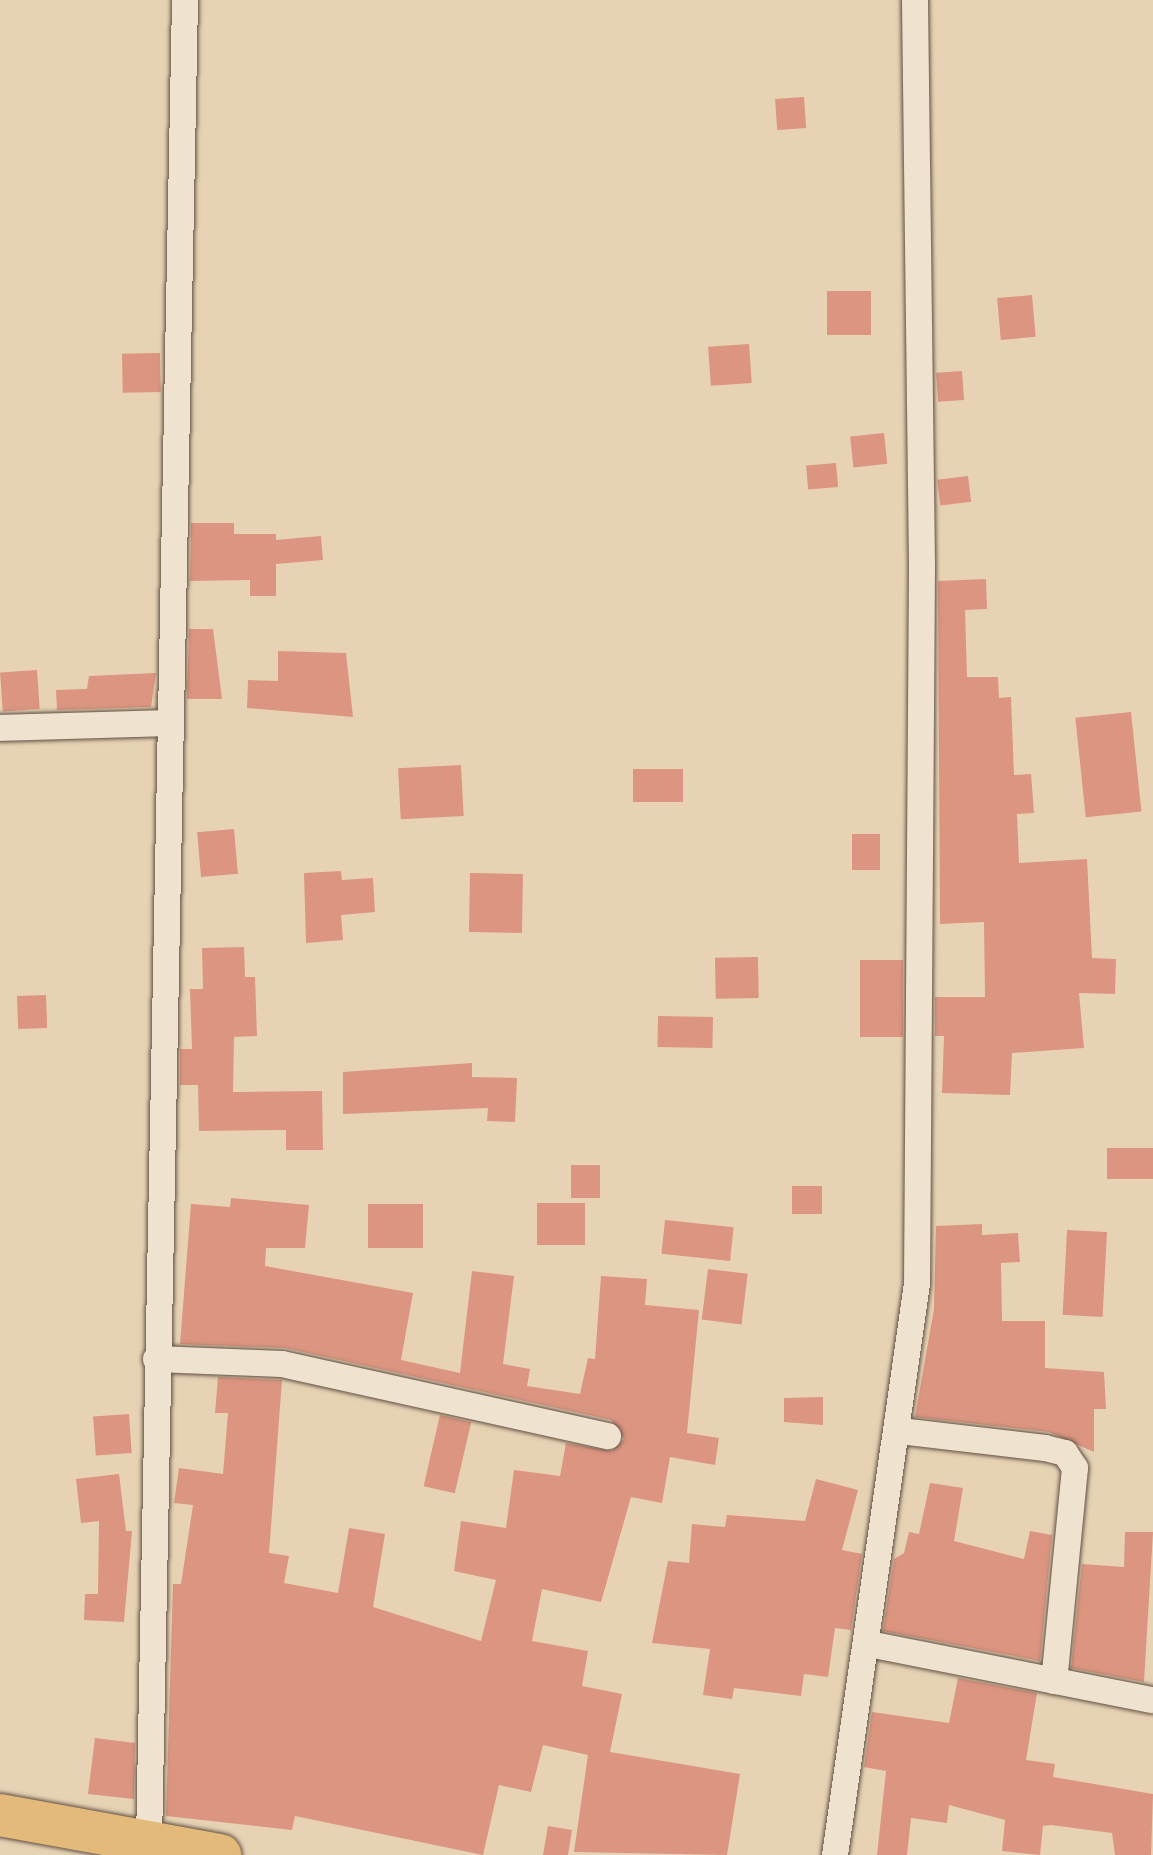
<!DOCTYPE html>
<html>
<head>
<meta charset="utf-8">
<style>
  body { margin:0 }
  #map { position:relative; width:1153px; height:1855px; overflow:hidden; background:#e7d3b4; font-family:"Libre Bodoni",serif }
  div>[style] { position:absolute }
  .building>* { inset:0; background:#db9581; transform-origin:0 0 }
  .roads { filter:drop-shadow(0 0 2px #605044) drop-shadow(0 0 2px #605044) }
  .minor>* { height:26px; margin:-13px; padding:0 13px; transform-origin:13px; border-radius:13px; background:#efe2ce }
  .primary>* { height:42px; margin:-21px; padding:0 21px; transform-origin:21px; border-radius:21px; background:#e4ba7a }
  span { translate:-50% -50%; white-space:nowrap; text-align:center; line-height:1.15; -webkit-text-stroke:8px #efe2ce; paint-order:stroke }
</style>
</head>
<body>
<div id="map">
  <div class="building">
    <i style="left:804px;top:97px;width:31px;height:29px;rotate:86deg"></i>
    <i style="left:827px;top:291px;width:44px;height:44px"></i>
    <i style="left:1032px;top:295px;width:42px;height:35px;rotate:85deg"></i>
    <i style="left:749px;top:344px;width:39px;height:41px;rotate:86deg"></i>
    <i style="left:160px;top:353px;width:39px;height:38px;rotate:89deg"></i>
    <i style="left:962px;top:371px;width:29px;height:26px;rotate:86deg"></i>
    <i style="left:884px;top:433px;width:31px;height:34px;rotate:84deg"></i>
    <i style="left:836px;top:463px;width:24px;height:30px;rotate:85deg"></i>
    <i style="left:968px;top:476px;width:26px;height:31px;rotate:83deg"></i>
    <i style="clip-path:polygon(191px 523px,234px 523px,234px 534px,276px 534px,276px 540px,321px 536px,323px 560px,276px 564px,276px 596px,250px 596px,250px 580px,190px 581px)"></i>
    <i style="clip-path:polygon(986px 579px,987px 609px,965px 610px,967px 677px,998px 677px,999px 698px,1011px 697px,1014px 775px,1031px 774px,1034px 813px,1017px 814px,1019px 863px,1087px 859px,1092px 958px,1116px 959px,1115px 994px,1079px 993px,1084px 1048px,1012px 1053px,1010px 1095px,942px 1093px,944px 1036px,935px 1036px,935px 997px,985px 997px,984px 922px,940px 924px,938px 581px)"></i>
    <i style="clip-path:polygon(189px 629px,213px 629px,222px 699px,187px 699px)"></i>
    <i style="clip-path:polygon(278px 651px,346px 653px,353px 717px,247px 708px,248px 680px,278px 681px)"></i>
    <i style="left:37px;top:670px;width:39px;height:37px;rotate:86deg"></i>
    <i style="clip-path:polygon(156px 673px,151px 707px,57px 710px,56px 690px,87px 689px,89px 676px)"></i>
    <i style="left:1131px;top:712px;width:100px;height:56px;rotate:84deg"></i>
    <i style="left:461px;top:765px;width:51px;height:63px;rotate:87deg"></i>
    <i style="left:633px;top:769px;width:50px;height:33px"></i>
    <i style="left:234px;top:829px;width:45px;height:37px;rotate:85deg"></i>
    <i style="left:852px;top:834px;width:28px;height:36px"></i>
    <i style="clip-path:polygon(341px 871px,342px 880px,373px 878px,375px 912px,341px 915px,343px 940px,306px 943px,304px 873px)"></i>
    <i style="left:470px;top:873px;width:53px;height:59px;rotate:1deg"></i>
    <i style="clip-path:polygon(244px 947px,245px 977px,255px 977px,257px 1036px,234px 1037px,233px 1092px,322px 1091px,323px 1150px,286px 1150px,286px 1130px,199px 1131px,198px 1085px,180px 1085px,180px 1049px,192px 1049px,190px 989px,203px 989px,202px 948px)"></i>
    <i style="left:758px;top:957px;width:41px;height:43px;rotate:89deg"></i>
    <i style="left:903px;top:960px;width:77px;height:43px;rotate:90deg"></i>
    <i style="left:46px;top:995px;width:33px;height:29px;rotate:88deg"></i>
    <i style="left:658px;top:1016px;width:55px;height:31px;rotate:1deg"></i>
    <i style="clip-path:polygon(472px 1063px,472px 1077px,517px 1078px,515px 1122px,487px 1121px,488px 1108px,343px 1114px,343px 1072px)"></i>
    <i style="left:1107px;top:1148px;width:46px;height:31px"></i>
    <i style="left:571px;top:1165px;width:29px;height:33px"></i>
    <i style="left:792px;top:1186px;width:30px;height:28px"></i>
    <i style="clip-path:polygon(231px 1198px,309px 1205px,305px 1248px,266px 1248px,265px 1266px,413px 1293px,401px 1360px,460px 1373px,472px 1271px,514px 1276px,503px 1364px,530px 1369px,527px 1386px,580px 1394px,588px 1358px,595px 1359px,601px 1276px,647px 1279px,645px 1305px,699px 1310px,687px 1433px,719px 1438px,715px 1465px,670px 1457px,662px 1503px,631px 1497px,601px 1602px,542px 1589px,532px 1641px,588px 1651px,582px 1686px,622px 1694px,610px 1752px,740px 1774px,727px 1855px,574px 1852px,588px 1755px,543px 1745px,531px 1792px,499px 1785px,483px 1855px,295px 1816px,292px 1830px,166px 1816px,173px 1584px,181px 1584px,193px 1505px,174px 1503px,179px 1468px,223px 1474px,228px 1413px,215px 1413px,218px 1377px,282px 1380px,269px 1553px,289px 1556px,284px 1583px,338px 1593px,349px 1528px,385px 1534px,373px 1607px,481px 1641px,496px 1580px,454px 1571px,461px 1521px,506px 1528px,514px 1470px,560px 1476px,566px 1443px,612px 1451px,624px 1439px,611px 1420px,285px 1348px,180px 1344px,191px 1204px,230px 1207px)"></i>
    <i style="left:537px;top:1203px;width:48px;height:42px"></i>
    <i style="left:368px;top:1204px;width:55px;height:44px"></i>
    <i style="left:665px;top:1220px;width:69px;height:34px;rotate:6deg"></i>
    <i style="clip-path:polygon(982px 1224px,982px 1235px,1018px 1233px,1020px 1262px,1001px 1263px,1002px 1321px,1045px 1321px,1045px 1368px,1104px 1372px,1106px 1409px,1094px 1409px,1094px 1452px,1049px 1432px,915px 1417px,934px 1309px,936px 1226px)"></i>
    <i style="left:1107px;top:1232px;width:85px;height:40px;rotate:93deg"></i>
    <i style="left:708px;top:1269px;width:40px;height:51px;rotate:7deg"></i>
    <i style="clip-path:polygon(823px 1397px,823px 1425px,784px 1422px,784px 1398px)"></i>
    <i style="left:129px;top:1414px;width:39px;height:36px;rotate:86deg"></i>
    <i style="left:440px;top:1415px;width:32px;height:73px;rotate:13deg"></i>
    <i style="clip-path:polygon(119px 1474px,126px 1531px,132px 1531px,124px 1622px,84px 1620px,85px 1594px,98px 1594px,99px 1521px,81px 1523px,76px 1479px)"></i>
    <i style="clip-path:polygon(816px 1479px,858px 1490px,842px 1550px,862px 1554px,851px 1630px,835px 1628px,828px 1677px,804px 1674px,801px 1696px,734px 1688px,732px 1699px,703px 1695px,710px 1649px,652px 1643px,668px 1561px,689px 1563px,692px 1524px,725px 1527px,727px 1515px,805px 1521px)"></i>
    <i style="clip-path:polygon(930px 1483px,963px 1488px,954px 1541px,1024px 1559px,1030px 1531px,1052px 1535px,1040px 1661px,883px 1631px,894px 1559px,904px 1553px,909px 1532px,919px 1534px)"></i>
    <i style="clip-path:polygon(1125px 1532px,1153px 1532px,1144px 1682px,1071px 1668px,1082px 1564px,1124px 1567px)"></i>
    <i style="clip-path:polygon(958px 1678px,1037px 1693px,1026px 1760px,1055px 1764px,1053px 1777px,1153px 1794px,1151px 1855px,1115px 1855px,1112px 1833px,1051px 1825px,1043px 1826px,1040px 1855px,1002px 1851px,1005px 1820px,949px 1805px,947px 1823px,911px 1818px,907px 1855px,877px 1855px,886px 1771px,864px 1767px,872px 1712px,949px 1723px)"></i>
    <i style="clip-path:polygon(95px 1738px,135px 1743px,134px 1799px,88px 1794px)"></i>
    <i style="clip-path:polygon(548px 1826px,572px 1830px,568px 1855px,543px 1855px)"></i>
  </div>
  <div class="roads">
    <div class="minor">
      <i style="left:0;top:728px;width:166px;rotate:-1.7deg"></i>
      <i style="left:156px;top:1359px;width:126px;rotate:2.3deg"></i>
      <i style="left:282px;top:1364px;width:334px;rotate:12.5deg"></i>
      <i style="left:900px;top:1431px;width:146px;rotate:6.7deg"></i>
      <i style="left:1045px;top:1448px;width:21px;rotate:14deg"></i>
      <i style="left:1065px;top:1453px;width:18px;rotate:56deg"></i>
      <i style="left:1075px;top:1468px;width:214px;rotate:95.6deg"></i>
      <i style="left:869px;top:1644px;width:289px;rotate:11.2deg"></i>
      <i style="left:149px;top:1842px;width:1842px;rotate:-88.88deg"></i>
      <i style="left:835px;top:1855px;width:577px;rotate:-81.83deg"></i>
      <i style="left:917px;top:1284px;width:718px;rotate:-89.6deg"></i>
      <i style="left:922px;top:566px;width:566px;rotate:-90.71deg"></i>
    </div>
    <div class="primary">
      <i style="left:0;top:1815px;width:224px;rotate:10.3deg"></i>
    </div>
  </div>
</div>
</body>
</html>
